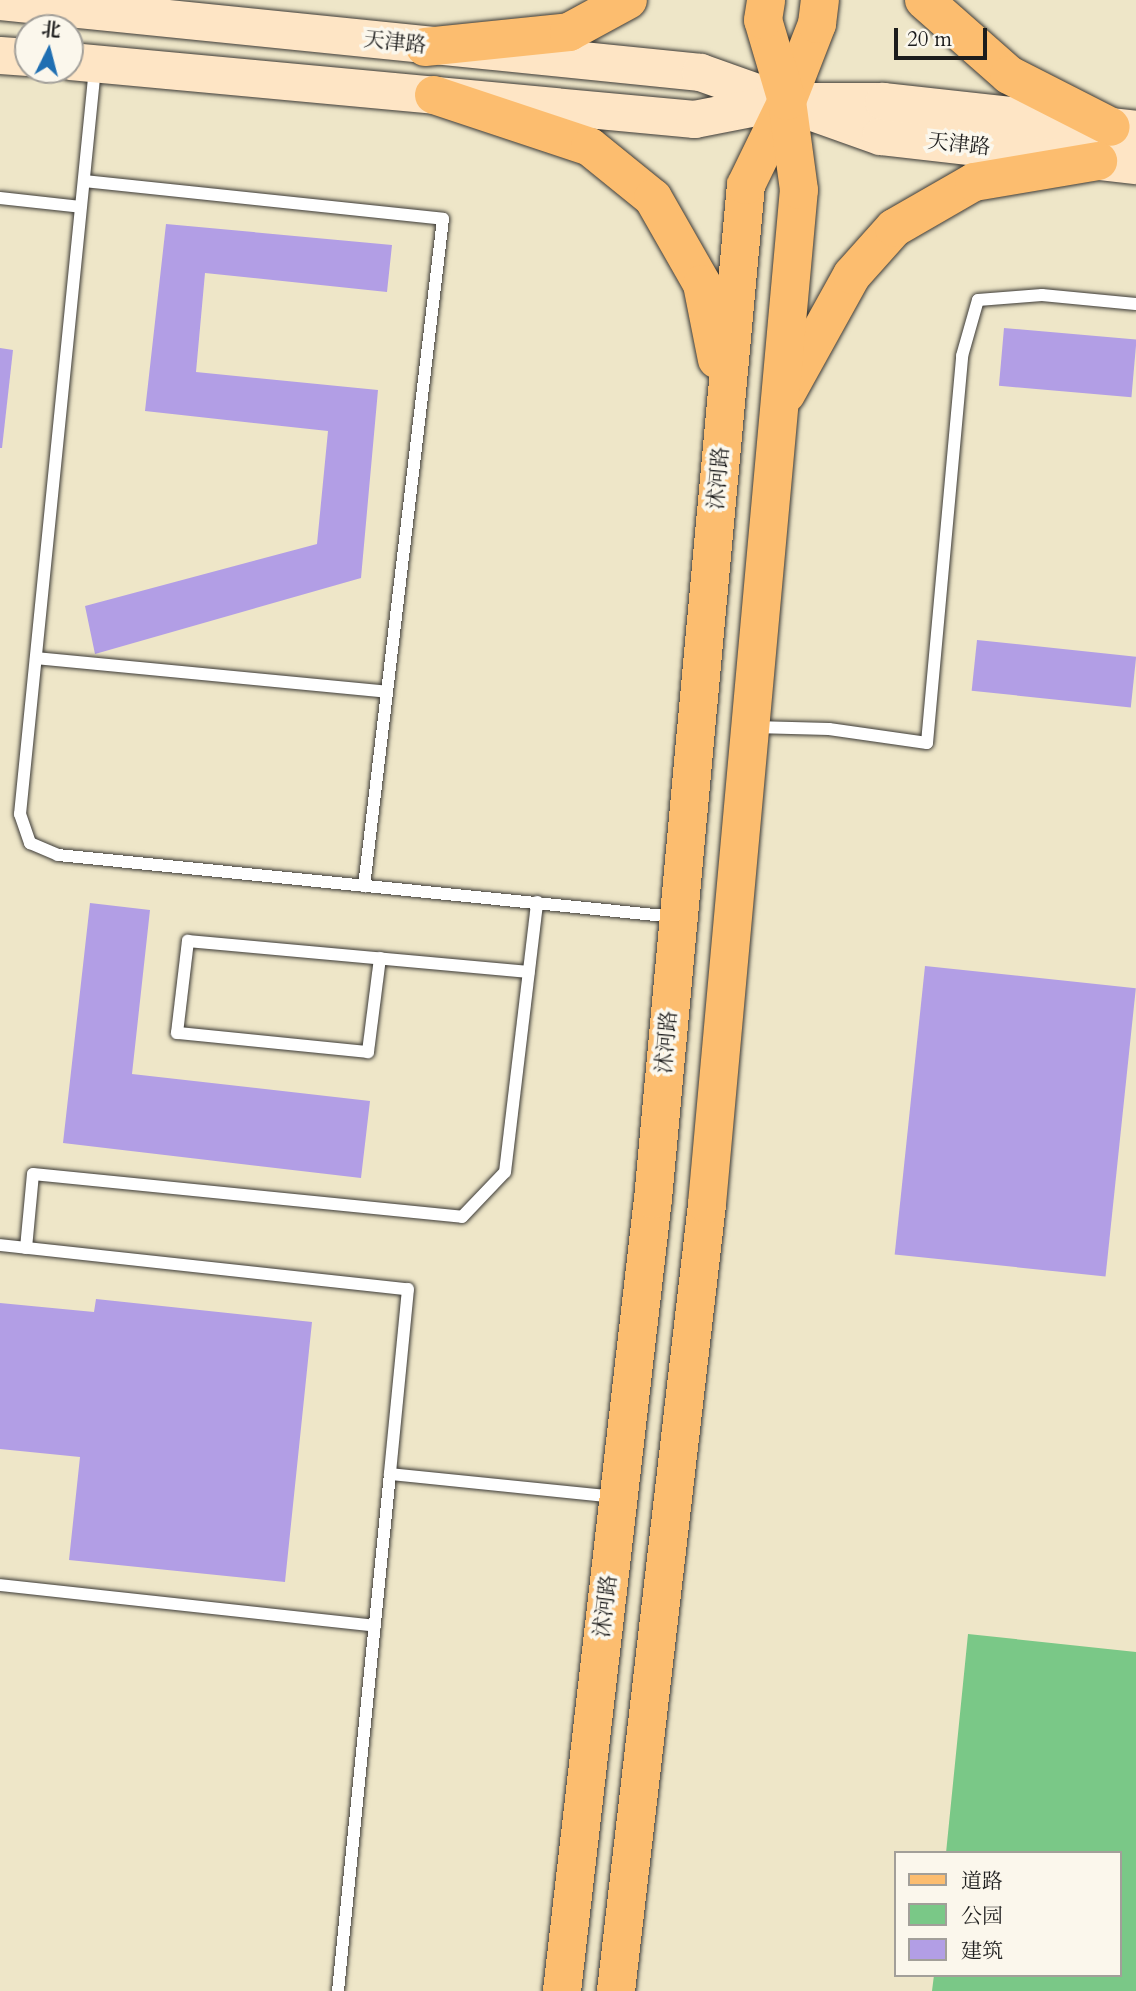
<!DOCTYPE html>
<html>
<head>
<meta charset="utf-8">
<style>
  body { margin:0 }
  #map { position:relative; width:1136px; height:1991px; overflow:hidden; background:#eee6c8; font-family:Cardo,"Noto Serif SC",serif }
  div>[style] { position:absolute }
  .green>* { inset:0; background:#7ac887 }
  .building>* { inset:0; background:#b29ee5; transform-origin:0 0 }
  .roads { filter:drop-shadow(0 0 2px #3c3a36) drop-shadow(0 0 2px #3c3a36) }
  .lane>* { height:12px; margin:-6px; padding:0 6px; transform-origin:6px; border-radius:6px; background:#fff }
  .secondary>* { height:37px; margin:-18.5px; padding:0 18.5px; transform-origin:18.5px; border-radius:18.5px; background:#fee5c5 }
  .primary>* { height:38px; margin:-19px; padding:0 19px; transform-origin:19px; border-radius:19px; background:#fcbd6f }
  span { translate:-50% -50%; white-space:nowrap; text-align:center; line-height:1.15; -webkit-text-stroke:7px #fbf7ec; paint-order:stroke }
  .street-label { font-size:21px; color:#1c1c1c }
  .legend { position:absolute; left:894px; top:1851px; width:228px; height:126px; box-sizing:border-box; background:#fbf7ec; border:2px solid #a29f99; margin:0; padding:9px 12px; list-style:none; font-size:21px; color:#1c1c1c }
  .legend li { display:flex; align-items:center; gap:14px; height:35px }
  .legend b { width:35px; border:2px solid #a29f99 }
  .north { position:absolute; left:14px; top:14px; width:70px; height:70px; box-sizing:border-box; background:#fbf7ec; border:2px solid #a29f99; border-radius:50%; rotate:6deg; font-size:19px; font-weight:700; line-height:28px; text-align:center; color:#1c1c1c }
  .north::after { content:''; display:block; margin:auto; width:24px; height:32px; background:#1f6fb2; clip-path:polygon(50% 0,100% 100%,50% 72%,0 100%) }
  .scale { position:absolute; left:894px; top:28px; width:93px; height:32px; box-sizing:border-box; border:4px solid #1c1c1c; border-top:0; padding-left:9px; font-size:21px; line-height:24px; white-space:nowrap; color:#1c1c1c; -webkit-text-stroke:5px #fbf7ec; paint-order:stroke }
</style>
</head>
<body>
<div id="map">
  <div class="green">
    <i style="clip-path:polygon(968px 1634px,1136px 1652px,1136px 1991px,932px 1991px,934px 1975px,1120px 1975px,1120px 1853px,946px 1853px)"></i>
  </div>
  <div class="building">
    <i style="clip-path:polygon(166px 224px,392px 245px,387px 292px,205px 273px,196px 372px,378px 390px,361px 578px,95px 654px,85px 606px,317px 544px,328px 431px,145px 411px)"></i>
    <i style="left:1004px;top:328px;width:133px;height:58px;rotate:5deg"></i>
    <i style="clip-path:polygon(0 348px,13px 350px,2px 448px,0 448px)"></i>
    <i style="left:977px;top:640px;width:160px;height:51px;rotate:6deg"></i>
    <i style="clip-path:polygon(90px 903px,150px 910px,132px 1074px,370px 1101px,361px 1178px,63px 1143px)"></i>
    <i style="left:925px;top:966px;width:212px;height:290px;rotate:6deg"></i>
    <i style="clip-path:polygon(96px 1299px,312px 1322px,285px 1582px,69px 1560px,80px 1457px,0 1449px,0 1303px,94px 1312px)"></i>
  </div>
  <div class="roads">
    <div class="lane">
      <i style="left:95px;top:68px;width:750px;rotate:95.74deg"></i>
      <i style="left:20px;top:814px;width:31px;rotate:71deg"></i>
      <i style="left:30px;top:843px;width:30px;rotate:23deg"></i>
      <i style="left:58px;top:855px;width:620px;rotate:5.74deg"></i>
      <i style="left:84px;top:181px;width:361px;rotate:6deg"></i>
      <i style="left:443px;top:219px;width:672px;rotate:96.75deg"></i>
      <i style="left:0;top:198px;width:81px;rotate:6.3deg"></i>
      <i style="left:36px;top:658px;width:352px;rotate:5.5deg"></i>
      <i style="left:754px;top:727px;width:75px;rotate:1.5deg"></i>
      <i style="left:829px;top:729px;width:99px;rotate:8.1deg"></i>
      <i style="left:927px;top:743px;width:389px;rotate:-84.8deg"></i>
      <i style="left:962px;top:356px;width:58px;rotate:-74.1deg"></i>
      <i style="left:978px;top:300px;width:64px;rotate:-4.5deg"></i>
      <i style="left:1042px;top:295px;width:94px;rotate:5.5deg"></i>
      <i style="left:380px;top:958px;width:95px;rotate:97.3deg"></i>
      <i style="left:368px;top:1052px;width:192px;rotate:-174.3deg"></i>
      <i style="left:177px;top:1033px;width:93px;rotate:-83.2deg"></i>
      <i style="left:188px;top:941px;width:342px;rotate:5.2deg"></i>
      <i style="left:0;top:1245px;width:410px;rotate:6.2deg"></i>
      <i style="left:408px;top:1289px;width:186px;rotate:95.6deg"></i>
      <i style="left:26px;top:1248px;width:74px;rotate:-84.6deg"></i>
      <i style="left:33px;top:1174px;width:431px;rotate:5.7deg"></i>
      <i style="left:462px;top:1217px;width:62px;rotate:-46.3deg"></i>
      <i style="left:505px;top:1172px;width:272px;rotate:-83.2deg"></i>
      <i style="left:0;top:1585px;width:377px;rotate:6.2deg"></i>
      <i style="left:338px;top:1991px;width:520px;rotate:-84.26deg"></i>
      <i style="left:390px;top:1474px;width:226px;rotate:5.8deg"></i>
    </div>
    <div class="secondary">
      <i style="left:0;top:1px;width:704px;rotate:5.79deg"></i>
      <i style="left:700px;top:72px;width:191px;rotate:19.6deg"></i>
      <i style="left:880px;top:136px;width:258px;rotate:6.5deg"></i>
      <i style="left:0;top:55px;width:28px;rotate:4deg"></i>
      <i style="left:70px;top:61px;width:627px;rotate:5.31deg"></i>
      <i style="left:694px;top:119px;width:95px;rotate:-11deg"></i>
      <i style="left:787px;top:101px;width:96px"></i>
      <i style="left:883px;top:101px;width:255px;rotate:6.3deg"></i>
    </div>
    <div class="primary">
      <i style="left:924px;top:0;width:113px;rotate:41.4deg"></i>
      <i style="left:1009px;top:75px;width:114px;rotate:27deg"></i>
      <i style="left:425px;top:47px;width:145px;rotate:-5.9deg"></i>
      <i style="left:569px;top:32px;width:67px;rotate:-28.5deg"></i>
      <i style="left:434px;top:95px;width:164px;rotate:18.4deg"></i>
      <i style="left:590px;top:147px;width:81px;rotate:39deg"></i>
      <i style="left:653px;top:198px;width:99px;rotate:60.3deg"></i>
      <i style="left:702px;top:284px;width:77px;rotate:78.8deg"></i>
      <i style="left:786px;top:394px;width:136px;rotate:-61deg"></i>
      <i style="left:852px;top:275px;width:63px;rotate:-48.2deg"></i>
      <i style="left:894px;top:228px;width:92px;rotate:-29.9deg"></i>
      <i style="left:974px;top:182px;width:126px;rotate:-9.6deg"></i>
      <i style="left:562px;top:1991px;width:797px;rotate:-83.45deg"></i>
      <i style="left:653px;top:1199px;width:1018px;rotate:-84.76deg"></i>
      <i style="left:746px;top:185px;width:93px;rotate:-64deg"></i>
      <i style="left:787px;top:101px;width:83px;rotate:-68.7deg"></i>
      <i style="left:817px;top:24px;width:24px;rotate:-83deg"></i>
      <i style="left:616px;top:1991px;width:792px;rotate:-83.4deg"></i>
      <i style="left:707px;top:1204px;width:1018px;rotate:-84.82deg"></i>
      <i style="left:799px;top:190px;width:90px;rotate:-97.7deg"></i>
      <i style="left:787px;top:101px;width:84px;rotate:-106.5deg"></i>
      <i style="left:763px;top:20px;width:20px;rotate:-81deg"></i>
    </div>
  </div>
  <div class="street-label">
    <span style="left:395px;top:43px;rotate:6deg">天津路</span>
    <span style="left:959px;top:145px;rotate:6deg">天津路</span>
    <span style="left:719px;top:478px;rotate:-85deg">沭河路</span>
    <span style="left:667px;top:1042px;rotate:-85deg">沭河路</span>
    <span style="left:606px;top:1606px;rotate:-83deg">沭河路</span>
  </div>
  <ul class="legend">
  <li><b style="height:9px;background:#fcbd6f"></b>道路</li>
  <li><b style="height:19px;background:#7ac887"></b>公园</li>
  <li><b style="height:19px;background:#b29ee5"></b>建筑</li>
  </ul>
  <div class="north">北</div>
  <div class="scale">20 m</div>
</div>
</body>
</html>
